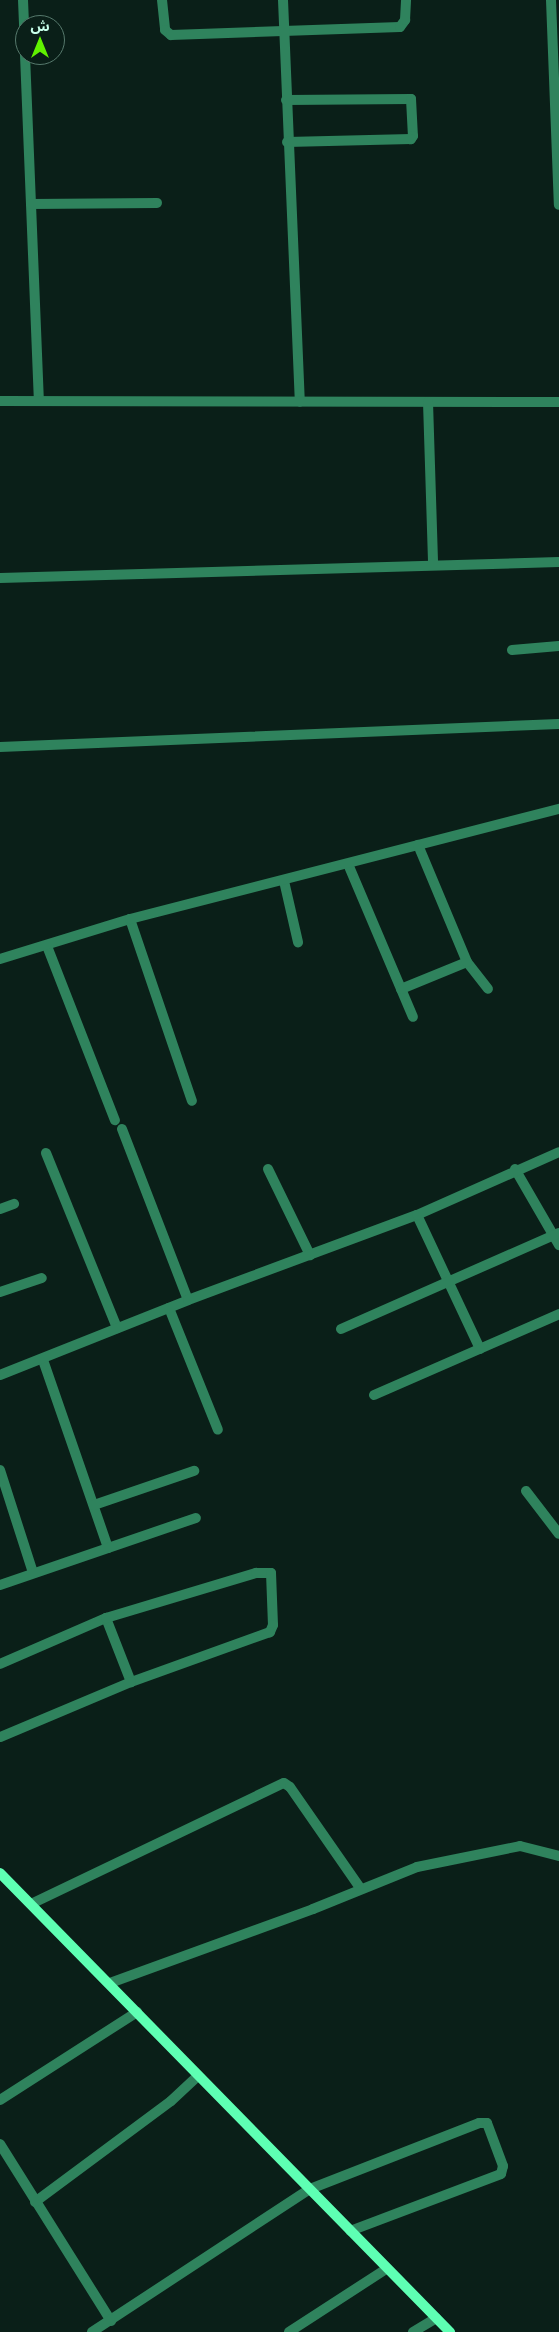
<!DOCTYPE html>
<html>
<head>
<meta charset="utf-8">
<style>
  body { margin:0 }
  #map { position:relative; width:559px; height:2332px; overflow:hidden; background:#0a1f18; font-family:"PT Sans","Noto Sans Arabic",sans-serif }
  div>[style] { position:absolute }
  .minor>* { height:10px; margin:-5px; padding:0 5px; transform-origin:5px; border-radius:5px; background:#2f835d }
  .secondary>* { height:10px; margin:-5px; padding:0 5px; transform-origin:5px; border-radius:5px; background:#5effb3 }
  span { translate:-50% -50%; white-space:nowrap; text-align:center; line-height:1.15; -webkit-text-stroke:4px #0a1f18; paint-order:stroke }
  .north { position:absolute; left:15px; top:15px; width:50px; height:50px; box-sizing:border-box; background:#0a1f18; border:1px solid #56796c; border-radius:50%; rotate:0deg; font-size:14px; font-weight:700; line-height:20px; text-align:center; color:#c7ffea }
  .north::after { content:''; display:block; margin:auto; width:18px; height:22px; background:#60f200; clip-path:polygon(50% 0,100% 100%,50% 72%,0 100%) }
</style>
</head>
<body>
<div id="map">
  <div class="minor">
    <i style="left:23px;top:0;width:47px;rotate:87.6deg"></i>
    <i style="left:162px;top:0;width:30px;rotate:84deg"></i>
    <i style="left:165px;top:30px;width:8px;rotate:40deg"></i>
    <i style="left:171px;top:35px;width:229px;rotate:-2deg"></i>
    <i style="left:400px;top:27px;width:9px;rotate:-54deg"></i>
    <i style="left:405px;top:20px;width:20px;rotate:-87deg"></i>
    <i style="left:283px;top:0;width:402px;rotate:87.6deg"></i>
    <i style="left:551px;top:0;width:205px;rotate:87.8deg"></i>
    <i style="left:25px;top:55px;width:345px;rotate:87.7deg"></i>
    <i style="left:286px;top:100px;width:125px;rotate:-0.5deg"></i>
    <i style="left:411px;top:99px;width:37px;rotate:87deg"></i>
    <i style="left:413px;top:136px;width:4px;rotate:124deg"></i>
    <i style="left:411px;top:139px;width:124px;rotate:178.6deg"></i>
    <i style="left:31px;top:204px;width:126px;rotate:-0.5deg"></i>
    <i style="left:0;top:401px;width:559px;rotate:0.1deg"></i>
    <i style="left:428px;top:402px;width:163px;rotate:88.2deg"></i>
    <i style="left:0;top:578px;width:559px;rotate:-1.64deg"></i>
    <i style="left:512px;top:650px;width:47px;rotate:-4.9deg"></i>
    <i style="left:0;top:747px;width:559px;rotate:-2.36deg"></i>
    <i style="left:348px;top:864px;width:166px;rotate:67deg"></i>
    <i style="left:284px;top:881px;width:63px;rotate:77.1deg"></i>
    <i style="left:130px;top:919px;width:192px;rotate:71.2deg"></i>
    <i style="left:47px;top:946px;width:187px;rotate:68.7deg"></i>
    <i style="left:0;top:959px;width:136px;rotate:-17.1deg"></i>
    <i style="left:130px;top:919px;width:443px;rotate:-14.4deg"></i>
    <i style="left:467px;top:962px;width:34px;rotate:52deg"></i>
    <i style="left:401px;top:989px;width:71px;rotate:-22.2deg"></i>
    <i style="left:467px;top:962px;width:127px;rotate:-112.7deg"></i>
    <i style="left:122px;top:1129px;width:183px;rotate:68.9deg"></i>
    <i style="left:46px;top:1153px;width:189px;rotate:67.9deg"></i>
    <i style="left:268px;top:1169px;width:96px;rotate:64deg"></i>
    <i style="left:515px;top:1169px;width:88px;rotate:59.9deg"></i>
    <i style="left:0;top:1209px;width:15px;rotate:-20deg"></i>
    <i style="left:417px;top:1215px;width:148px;rotate:64.8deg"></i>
    <i style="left:0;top:1292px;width:44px;rotate:-18.4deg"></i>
    <i style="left:169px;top:1308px;width:131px;rotate:68.1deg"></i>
    <i style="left:341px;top:1329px;width:238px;rotate:-23.8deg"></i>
    <i style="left:43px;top:1360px;width:199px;rotate:70.9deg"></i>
    <i style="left:0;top:1375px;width:202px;rotate:-21.7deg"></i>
    <i style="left:188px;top:1300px;width:244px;rotate:-20.4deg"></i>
    <i style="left:417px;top:1215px;width:155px;rotate:-23.9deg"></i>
    <i style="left:374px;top:1395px;width:202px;rotate:-23.6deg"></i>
    <i style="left:0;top:1470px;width:108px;rotate:72.2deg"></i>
    <i style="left:526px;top:1491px;width:54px;rotate:52.5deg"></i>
    <i style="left:94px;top:1505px;width:106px;rotate:-18.8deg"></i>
    <i style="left:0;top:1585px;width:207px;rotate:-18.9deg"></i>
    <i style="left:106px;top:1618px;width:69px;rotate:68.7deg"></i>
    <i style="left:0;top:1664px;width:116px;rotate:-23.5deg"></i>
    <i style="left:106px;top:1618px;width:157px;rotate:-16.7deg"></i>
    <i style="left:256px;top:1573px;width:15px"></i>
    <i style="left:271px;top:1573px;width:52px;rotate:87.8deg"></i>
    <i style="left:273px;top:1625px;width:8px;rotate:113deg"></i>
    <i style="left:270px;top:1632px;width:148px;rotate:160.2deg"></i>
    <i style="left:131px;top:1682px;width:142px;rotate:157.2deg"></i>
    <i style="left:31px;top:1904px;width:280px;rotate:-25.6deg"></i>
    <i style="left:284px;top:1783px;width:7px;rotate:34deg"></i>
    <i style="left:290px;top:1787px;width:124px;rotate:55.2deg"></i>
    <i style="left:110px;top:1983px;width:216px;rotate:-20deg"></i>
    <i style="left:313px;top:1909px;width:112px;rotate:-22deg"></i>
    <i style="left:417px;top:1867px;width:105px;rotate:-11.5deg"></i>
    <i style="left:520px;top:1846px;width:40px;rotate:14.4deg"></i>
    <i style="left:0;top:2100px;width:163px;rotate:-32.7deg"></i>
    <i style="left:0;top:2144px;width:209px;rotate:57.9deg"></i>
    <i style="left:35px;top:2202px;width:169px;rotate:-36.6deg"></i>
    <i style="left:171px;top:2101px;width:37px;rotate:-43deg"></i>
    <i style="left:92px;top:2332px;width:261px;rotate:-33.3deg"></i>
    <i style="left:310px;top:2189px;width:181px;rotate:-21.3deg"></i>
    <i style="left:479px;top:2123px;width:8px"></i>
    <i style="left:487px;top:2123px;width:46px;rotate:69.6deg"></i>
    <i style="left:503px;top:2166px;width:8px;rotate:104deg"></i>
    <i style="left:501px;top:2174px;width:161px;rotate:159.3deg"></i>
    <i style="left:289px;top:2332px;width:116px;rotate:-33deg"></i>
    <i style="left:413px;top:2332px;width:27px;rotate:-31deg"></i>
  </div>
  <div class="secondary">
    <i style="left:0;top:1873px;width:643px;rotate:45.57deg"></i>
  </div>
  <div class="north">ش</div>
</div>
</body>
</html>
